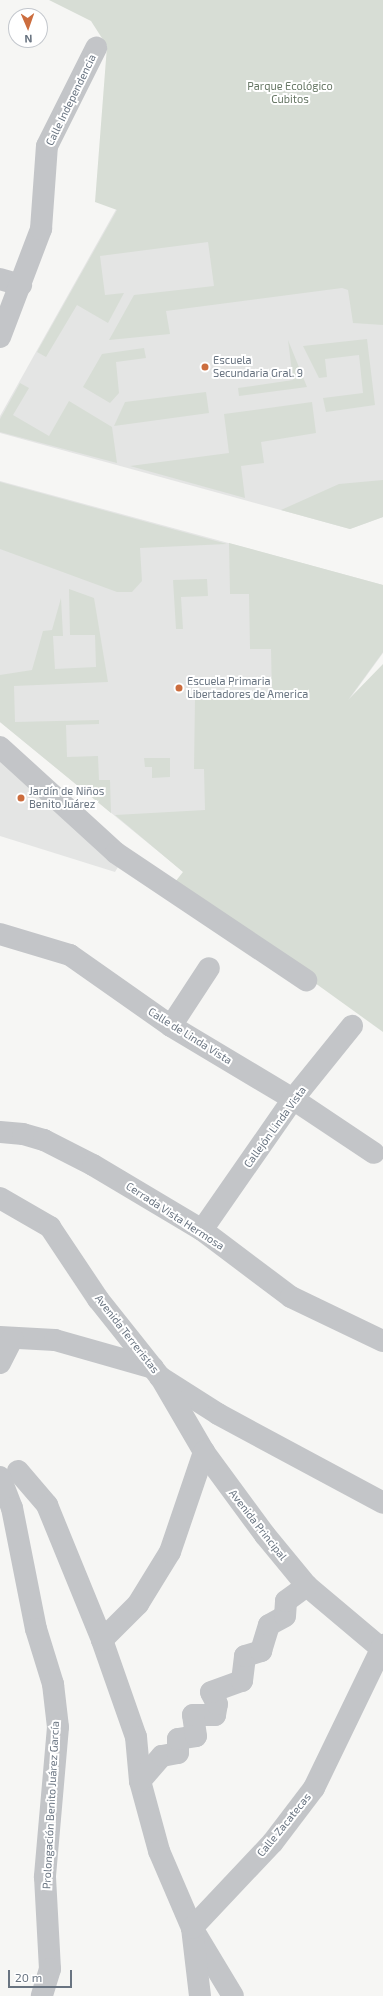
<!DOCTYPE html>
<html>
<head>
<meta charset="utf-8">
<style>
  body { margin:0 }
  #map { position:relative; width:383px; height:1996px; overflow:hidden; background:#f6f6f4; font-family:"Exo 2",sans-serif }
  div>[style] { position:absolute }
  .built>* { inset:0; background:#e4e5e4 }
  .green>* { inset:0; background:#d7ddd5 }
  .minor>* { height:22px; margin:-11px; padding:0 11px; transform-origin:11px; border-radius:11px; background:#c3c5c8 }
  .dots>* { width:11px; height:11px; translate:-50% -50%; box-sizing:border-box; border:2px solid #fff; border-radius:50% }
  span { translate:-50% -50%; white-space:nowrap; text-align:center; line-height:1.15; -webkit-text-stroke:4px #fff; paint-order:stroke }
  .park-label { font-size:11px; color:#697967 }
  .street-label { font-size:11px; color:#697481 }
  .poi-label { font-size:11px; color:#697481 }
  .left { translate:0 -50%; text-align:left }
  .north { position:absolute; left:8px; top:8px; width:40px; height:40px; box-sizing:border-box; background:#fff; border:1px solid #c3c7cd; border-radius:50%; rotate:178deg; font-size:11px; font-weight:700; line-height:16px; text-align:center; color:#697481 }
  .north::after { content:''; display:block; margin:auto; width:14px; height:18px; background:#cc6d3e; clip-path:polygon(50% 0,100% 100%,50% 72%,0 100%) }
  .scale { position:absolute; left:8px; top:1970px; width:64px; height:18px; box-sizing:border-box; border:2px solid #697481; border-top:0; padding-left:5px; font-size:12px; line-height:14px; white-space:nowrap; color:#697481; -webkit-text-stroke:3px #fff; paint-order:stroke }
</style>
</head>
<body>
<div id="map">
  <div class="built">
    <i style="clip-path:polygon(118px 206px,383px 292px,383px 517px,350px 529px,0 433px,0 416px)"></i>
    <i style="clip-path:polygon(0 481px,383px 585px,383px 653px,311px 752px,203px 888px,0 722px)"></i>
    <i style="clip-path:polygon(0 760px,118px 867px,115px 872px,0 836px)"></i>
  </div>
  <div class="green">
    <i style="clip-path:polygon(49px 0,383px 0,383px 325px,353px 323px,348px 290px,342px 288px,166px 311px,170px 334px,109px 340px,134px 295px,214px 286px,208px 242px,100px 256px,105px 295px,124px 293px,108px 323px,77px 305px,46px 357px,37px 352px,117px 210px,95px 202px,107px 46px,91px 21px)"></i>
    <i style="clip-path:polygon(367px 339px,375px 405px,326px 412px,323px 398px,363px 393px,359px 355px,325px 359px,327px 377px,319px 378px,303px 346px)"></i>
    <i style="clip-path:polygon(288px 340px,307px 387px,239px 396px,238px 388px,293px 380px)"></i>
    <i style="clip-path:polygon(144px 348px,146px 358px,116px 362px,119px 393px,110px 403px,83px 387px,102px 354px)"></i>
    <i style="clip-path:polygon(20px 383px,29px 388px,13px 415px,49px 436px,69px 401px,112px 427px,117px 463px,0 432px,0 419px)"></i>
    <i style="clip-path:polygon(206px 392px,209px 413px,114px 426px,125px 402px)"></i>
    <i style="clip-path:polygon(312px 402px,316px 433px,261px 442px,264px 463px,241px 466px,245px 498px,130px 466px,229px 453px,224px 414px)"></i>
    <i style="clip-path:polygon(383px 480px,383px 517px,350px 529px,281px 510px,339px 484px)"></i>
    <i style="clip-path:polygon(0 482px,227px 544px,140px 548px,142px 581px,132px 592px,117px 592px,0 549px)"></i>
    <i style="clip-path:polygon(229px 543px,383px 585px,383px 652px,348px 700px,383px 664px,383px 1032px,175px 882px,183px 872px,115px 815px,205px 810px,204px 769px,194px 769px,195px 698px,272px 696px,271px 649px,250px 649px,249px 594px,230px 594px)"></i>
    <i style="clip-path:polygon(207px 579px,208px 596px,181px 597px,183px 629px,176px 629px,173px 580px)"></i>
    <i style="clip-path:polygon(69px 589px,94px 598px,108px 682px,14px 686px,15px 722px,99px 720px,99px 724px,66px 725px,67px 757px,98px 756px,99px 780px,110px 780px,111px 813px,0 722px,0 675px,32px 670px,43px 631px,52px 630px,61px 598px,63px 636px,53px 636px,55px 669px,96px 667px,95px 635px,70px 635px)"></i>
    <i style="clip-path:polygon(144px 758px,170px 758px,170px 777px,152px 778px,152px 767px,145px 767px)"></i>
  </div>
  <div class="minor">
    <i style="left:0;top:279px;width:22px;rotate:16deg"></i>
    <i style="left:0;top:337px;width:116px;rotate:-69.2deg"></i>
    <i style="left:41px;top:229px;width:83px;rotate:-85.9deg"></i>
    <i style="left:47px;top:146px;width:110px;rotate:-63.4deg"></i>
    <i style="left:0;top:747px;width:157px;rotate:42.4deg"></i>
    <i style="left:116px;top:853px;width:229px;rotate:33.8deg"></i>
    <i style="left:0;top:934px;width:73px;rotate:16.7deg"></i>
    <i style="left:70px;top:955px;width:123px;rotate:35.1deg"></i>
    <i style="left:171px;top:1026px;width:142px;rotate:30.9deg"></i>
    <i style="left:293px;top:1099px;width:97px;rotate:33.7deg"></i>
    <i style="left:171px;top:1026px;width:69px;rotate:-56.8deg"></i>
    <i style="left:0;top:1132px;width:23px;rotate:5deg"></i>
    <i style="left:23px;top:1134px;width:22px;rotate:16deg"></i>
    <i style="left:44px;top:1140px;width:55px;rotate:27deg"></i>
    <i style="left:93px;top:1165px;width:127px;rotate:30.8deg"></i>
    <i style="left:202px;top:1230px;width:111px;rotate:37deg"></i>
    <i style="left:291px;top:1297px;width:102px;rotate:25.6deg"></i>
    <i style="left:0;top:1198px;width:58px;rotate:30.1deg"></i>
    <i style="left:50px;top:1227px;width:87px;rotate:56.3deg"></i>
    <i style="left:98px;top:1299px;width:100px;rotate:51.5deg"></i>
    <i style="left:160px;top:1377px;width:69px;rotate:32.5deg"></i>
    <i style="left:218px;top:1414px;width:187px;rotate:28.3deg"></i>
    <i style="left:202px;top:1230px;width:160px;rotate:-55.2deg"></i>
    <i style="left:293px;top:1099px;width:94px;rotate:-51.1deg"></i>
    <i style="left:0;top:1337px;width:55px;rotate:3.1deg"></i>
    <i style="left:55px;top:1340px;width:102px;rotate:15.9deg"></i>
    <i style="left:0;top:1363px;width:28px;rotate:-63deg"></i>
    <i style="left:161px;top:1378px;width:86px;rotate:59.8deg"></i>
    <i style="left:204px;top:1452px;width:103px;rotate:53.7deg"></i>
    <i style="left:265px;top:1535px;width:66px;rotate:50.5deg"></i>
    <i style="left:307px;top:1586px;width:99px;rotate:40.1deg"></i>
    <i style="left:18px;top:1471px;width:45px;rotate:49.5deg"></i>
    <i style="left:47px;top:1505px;width:146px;rotate:67.8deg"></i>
    <i style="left:102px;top:1640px;width:103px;rotate:70.7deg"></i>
    <i style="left:136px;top:1737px;width:44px;rotate:84.8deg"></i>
    <i style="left:140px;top:1781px;width:73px;rotate:74.8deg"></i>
    <i style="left:159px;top:1851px;width:84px;rotate:66.8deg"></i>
    <i style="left:192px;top:1928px;width:79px;rotate:58.9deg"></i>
    <i style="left:0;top:1477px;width:33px;rotate:69deg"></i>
    <i style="left:12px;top:1508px;width:123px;rotate:78.8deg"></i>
    <i style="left:36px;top:1629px;width:58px;rotate:72.8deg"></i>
    <i style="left:53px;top:1684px;width:43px;rotate:83.4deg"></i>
    <i style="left:58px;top:1727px;width:151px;rotate:95deg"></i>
    <i style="left:45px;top:1877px;width:92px;rotate:86.9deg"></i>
    <i style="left:50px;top:1969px;width:28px;rotate:107deg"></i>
    <i style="left:102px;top:1640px;width:51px;rotate:-45deg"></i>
    <i style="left:138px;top:1604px;width:61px;rotate:-58.4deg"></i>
    <i style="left:170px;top:1552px;width:106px;rotate:-71.2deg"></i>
    <i style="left:140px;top:1781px;width:33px;rotate:-49deg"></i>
    <i style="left:162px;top:1756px;width:16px;rotate:-11deg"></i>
    <i style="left:178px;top:1753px;width:14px;rotate:-90deg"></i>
    <i style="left:178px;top:1739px;width:18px;rotate:-9deg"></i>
    <i style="left:196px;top:1736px;width:21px;rotate:-98deg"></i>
    <i style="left:193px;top:1715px;width:22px"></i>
    <i style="left:215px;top:1715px;width:11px;rotate:-80deg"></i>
    <i style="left:217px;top:1704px;width:13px;rotate:-117deg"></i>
    <i style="left:211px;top:1692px;width:33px;rotate:-20deg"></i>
    <i style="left:242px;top:1681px;width:25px;rotate:-83deg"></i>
    <i style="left:245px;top:1656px;width:17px;rotate:-17deg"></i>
    <i style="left:261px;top:1651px;width:27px;rotate:-73deg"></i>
    <i style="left:269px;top:1625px;width:18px;rotate:-29deg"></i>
    <i style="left:285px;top:1616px;width:15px;rotate:-86deg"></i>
    <i style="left:286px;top:1601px;width:26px;rotate:-36deg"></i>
    <i style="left:200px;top:1996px;width:68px;rotate:-96.7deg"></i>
    <i style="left:192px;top:1928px;width:118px;rotate:-46.7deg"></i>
    <i style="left:273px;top:1842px;width:68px;rotate:-52.8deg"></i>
    <i style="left:314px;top:1788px;width:159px;rotate:-64.2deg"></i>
  </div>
  <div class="dots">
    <i style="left:205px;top:367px;background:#cc6d3e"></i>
    <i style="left:179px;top:688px;background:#cc6d3e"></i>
    <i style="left:21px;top:798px;background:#cc6d3e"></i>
  </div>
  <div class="park-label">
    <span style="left:290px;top:93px">Parque Ecológico<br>Cubitos</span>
  </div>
  <div class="street-label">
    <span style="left:71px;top:100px;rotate:-64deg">Calle Independencia</span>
    <span style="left:190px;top:1036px;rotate:32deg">Calle de Linda Vista</span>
    <span style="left:275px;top:1127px;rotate:-54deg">Callejón Linda Vista</span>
    <span style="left:175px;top:1216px;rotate:33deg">Cerrada Vista Hermosa</span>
    <span style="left:127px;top:1334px;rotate:52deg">Avenida Terreristas</span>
    <span style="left:258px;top:1525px;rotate:52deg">Avenida Principal</span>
    <span style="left:51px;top:1805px;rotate:-87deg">Prolongación Benito Juárez García</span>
    <span style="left:284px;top:1825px;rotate:-51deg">Calle Zacatecas</span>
  </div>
  <div class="poi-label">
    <span class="left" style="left:213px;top:367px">Escuela<br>Secundaria Gral. 9</span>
    <span class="left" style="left:187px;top:688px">Escuela Primaria<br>Libertadores de America</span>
    <span class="left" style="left:29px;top:798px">Jardín de Niños<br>Benito Juárez</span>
  </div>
  <div class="north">N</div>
  <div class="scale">20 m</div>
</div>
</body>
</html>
